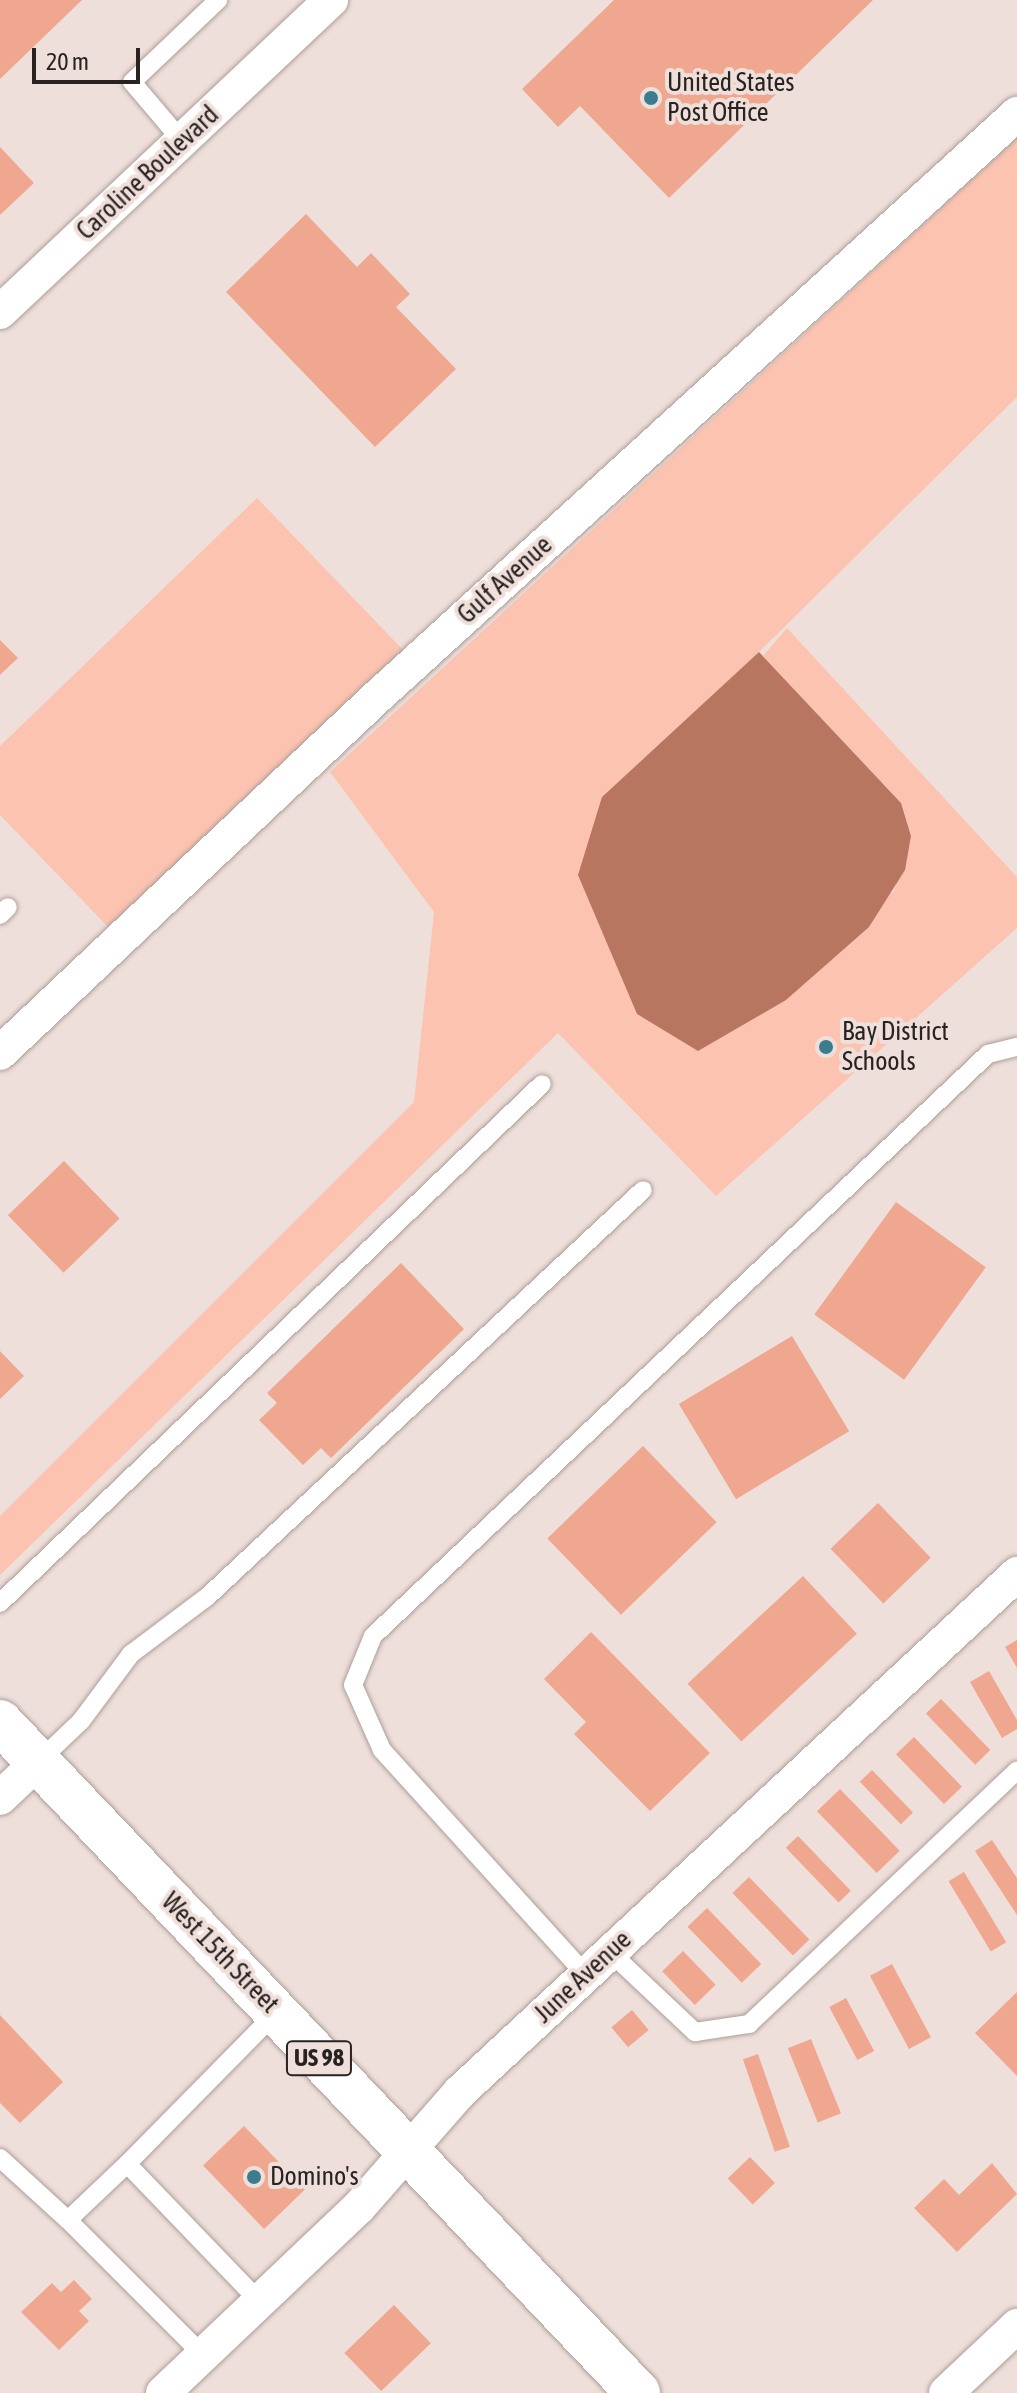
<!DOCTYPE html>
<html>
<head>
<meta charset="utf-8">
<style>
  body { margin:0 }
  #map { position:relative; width:1017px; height:2393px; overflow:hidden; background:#efdfda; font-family:"Asap Condensed",sans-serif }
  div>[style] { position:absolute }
  .green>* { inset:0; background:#fcc3b1 }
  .water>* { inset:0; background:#b8755f }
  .building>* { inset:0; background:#efa790; transform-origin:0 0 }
  .roads { filter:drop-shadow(0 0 2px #ad9e99) drop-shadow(0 0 2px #ad9e99) }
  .lane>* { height:18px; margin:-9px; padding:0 9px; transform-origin:9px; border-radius:9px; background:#fff }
  .street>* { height:34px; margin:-17px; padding:0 17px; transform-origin:17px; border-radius:17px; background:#fff }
  .highway>* { height:44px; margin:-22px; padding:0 22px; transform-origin:22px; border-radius:22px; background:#fff }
  .dots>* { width:22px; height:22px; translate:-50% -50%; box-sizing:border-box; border:4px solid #efdfda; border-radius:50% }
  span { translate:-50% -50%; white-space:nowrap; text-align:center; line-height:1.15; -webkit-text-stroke:8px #efdfda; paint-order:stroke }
  .shield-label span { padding:2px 6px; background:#efdfda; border:2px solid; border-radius:6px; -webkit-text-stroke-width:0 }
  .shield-label { font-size:24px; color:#282221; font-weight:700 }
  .poi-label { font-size:26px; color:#282221 }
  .left { translate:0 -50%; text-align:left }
  .street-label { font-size:26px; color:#282221 }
  .scale { position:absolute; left:32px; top:48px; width:108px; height:36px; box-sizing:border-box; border:4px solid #282221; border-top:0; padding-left:10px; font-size:24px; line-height:28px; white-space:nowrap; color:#282221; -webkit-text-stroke:6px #efdfda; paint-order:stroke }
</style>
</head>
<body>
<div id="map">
  <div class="green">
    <i style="clip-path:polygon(1017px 138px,1017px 397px,759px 652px,602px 797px,893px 893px,911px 836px,901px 803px,763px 656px,787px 628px,1017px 877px,1017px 928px,716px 1196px,558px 1033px,0 1575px,0 1516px,414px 1102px,434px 912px,330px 772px)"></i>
    <i style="clip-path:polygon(257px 498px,409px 656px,113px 932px,0 815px,0 746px)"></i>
  </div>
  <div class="water">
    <i style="clip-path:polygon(759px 652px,901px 803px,911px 836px,905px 870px,869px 927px,786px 1000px,698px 1051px,637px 1014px,578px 875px,602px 797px)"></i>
  </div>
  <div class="building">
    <i style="clip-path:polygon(0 0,82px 0,0 79px)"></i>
    <i style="clip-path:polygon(614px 0,873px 0,669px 198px,580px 106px,558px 127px,522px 89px)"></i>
    <i style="clip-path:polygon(0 147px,34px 183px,0 215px)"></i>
    <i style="clip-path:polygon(306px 214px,357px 267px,371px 253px,410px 294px,396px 307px,456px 369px,375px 447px,226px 292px)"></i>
    <i style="clip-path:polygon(0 640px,18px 658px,0 675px)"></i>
    <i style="left:64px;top:1161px;width:80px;height:78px;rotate:46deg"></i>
    <i style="left:896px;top:1202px;width:111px;height:139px;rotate:36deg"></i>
    <i style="clip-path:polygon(401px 1263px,464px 1329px,331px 1458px,321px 1448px,303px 1465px,259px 1420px,277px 1403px,267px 1393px)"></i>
    <i style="left:792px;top:1336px;width:111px;height:132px;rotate:59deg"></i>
    <i style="clip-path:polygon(0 1351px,24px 1376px,0 1399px)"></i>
    <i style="left:643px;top:1446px;width:106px;height:133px;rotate:46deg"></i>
    <i style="left:878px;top:1503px;width:76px;height:66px;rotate:46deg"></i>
    <i style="left:803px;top:1576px;width:79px;height:158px;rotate:47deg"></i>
    <i style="clip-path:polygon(591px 1632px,710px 1753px,650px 1811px,574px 1734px,586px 1722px,544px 1679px)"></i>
    <i style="clip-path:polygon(1017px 1640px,1017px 1668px,1005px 1647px)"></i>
    <i style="clip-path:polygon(989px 1671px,1017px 1720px,1017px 1729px,1002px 1738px,970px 1682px)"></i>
    <i style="left:941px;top:1699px;width:71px;height:21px;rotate:46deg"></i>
    <i style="left:914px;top:1737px;width:69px;height:25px;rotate:46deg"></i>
    <i style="left:872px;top:1770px;width:59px;height:17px;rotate:46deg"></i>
    <i style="left:840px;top:1789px;width:86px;height:32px;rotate:46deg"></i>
    <i style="left:798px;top:1836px;width:76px;height:17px;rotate:46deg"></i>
    <i style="clip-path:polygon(992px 1840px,1017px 1878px,1017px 1915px,975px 1851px)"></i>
    <i style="left:964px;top:1872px;width:82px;height:18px;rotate:59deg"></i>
    <i style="left:749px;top:1877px;width:87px;height:23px;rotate:46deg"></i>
    <i style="left:707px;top:1908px;width:78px;height:27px;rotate:46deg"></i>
    <i style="left:683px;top:1951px;width:47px;height:29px;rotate:46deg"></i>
    <i style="left:892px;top:1964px;width:83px;height:25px;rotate:62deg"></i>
    <i style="clip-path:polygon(1017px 1992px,1017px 2076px,975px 2033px)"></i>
    <i style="left:846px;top:1998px;width:60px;height:19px;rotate:62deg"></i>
    <i style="left:632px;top:2010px;width:26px;height:27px;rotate:50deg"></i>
    <i style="clip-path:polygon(0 2015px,63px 2082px,20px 2123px,0 2103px)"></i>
    <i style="left:811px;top:2039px;width:80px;height:25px;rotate:68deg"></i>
    <i style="left:758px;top:2054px;width:98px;height:16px;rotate:71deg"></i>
    <i style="left:244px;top:2126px;width:88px;height:57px;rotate:46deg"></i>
    <i style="left:750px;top:2157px;width:36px;height:31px;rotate:46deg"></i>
    <i style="clip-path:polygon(992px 2163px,1017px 2194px,957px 2252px,914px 2208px,944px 2179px,959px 2195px)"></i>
    <i style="clip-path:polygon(74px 2280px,92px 2299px,79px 2311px,89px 2321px,59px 2350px,21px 2312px,52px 2283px,61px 2292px)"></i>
    <i style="left:394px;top:2305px;width:53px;height:69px;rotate:46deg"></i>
  </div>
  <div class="roads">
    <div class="lane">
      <i style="left:182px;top:141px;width:77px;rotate:-130.3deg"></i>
      <i style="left:132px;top:82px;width:119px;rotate:-43.6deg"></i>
      <i style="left:0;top:915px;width:11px;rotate:-45deg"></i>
      <i style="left:0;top:1603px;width:750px;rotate:-43.76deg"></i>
      <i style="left:38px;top:1762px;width:59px;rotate:-43.6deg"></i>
      <i style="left:81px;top:1721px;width:84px;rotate:-53.3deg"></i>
      <i style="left:131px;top:1654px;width:95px;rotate:-36.9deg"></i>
      <i style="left:207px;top:1597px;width:596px;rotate:-43.03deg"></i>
      <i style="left:610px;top:1952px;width:117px;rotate:43.3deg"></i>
      <i style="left:695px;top:2032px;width:55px;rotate:-8.4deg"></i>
      <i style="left:749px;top:2024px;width:369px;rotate:-43.4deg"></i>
      <i style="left:586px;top:1975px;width:304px;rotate:-132.2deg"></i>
      <i style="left:382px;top:1750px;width:71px;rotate:-114deg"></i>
      <i style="left:353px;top:1685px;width:53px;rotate:-67.8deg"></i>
      <i style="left:373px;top:1636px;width:847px;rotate:-43.42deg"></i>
      <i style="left:988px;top:1054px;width:30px;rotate:-14deg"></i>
      <i style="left:0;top:2158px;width:92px;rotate:42.4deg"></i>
      <i style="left:127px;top:2164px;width:81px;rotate:136.5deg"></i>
      <i style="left:68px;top:2220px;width:191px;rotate:45deg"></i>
      <i style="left:259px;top:2301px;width:190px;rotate:-133.9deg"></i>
      <i style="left:127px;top:2164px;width:212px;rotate:-45.4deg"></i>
    </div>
    <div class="street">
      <i style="left:0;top:312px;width:455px;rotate:-43.3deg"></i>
      <i style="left:0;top:1053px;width:519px;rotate:-43.36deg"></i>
      <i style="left:377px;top:697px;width:866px;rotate:-42.33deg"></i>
      <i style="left:0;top:1798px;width:52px;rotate:-43.5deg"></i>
      <i style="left:163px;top:2393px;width:270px;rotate:-43.5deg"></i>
      <i style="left:359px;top:2207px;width:153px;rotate:-48.7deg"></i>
      <i style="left:460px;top:2092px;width:761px;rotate:-42.92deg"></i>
      <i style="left:946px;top:2393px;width:98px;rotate:-43.3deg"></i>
    </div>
    <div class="highway">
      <i style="left:0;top:1722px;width:926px;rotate:46.44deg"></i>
    </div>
  </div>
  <div class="dots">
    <i style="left:651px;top:98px;background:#3b7c8f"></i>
    <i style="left:826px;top:1047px;background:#3b7c8f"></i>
    <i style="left:254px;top:2177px;background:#3b7c8f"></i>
  </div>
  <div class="shield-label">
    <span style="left:319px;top:2058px">US 98</span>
  </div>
  <div class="poi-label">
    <span class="left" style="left:667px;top:98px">United States<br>Post Office</span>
    <span class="left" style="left:842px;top:1047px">Bay District<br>Schools</span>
    <span class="left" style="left:270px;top:2177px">Domino's</span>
  </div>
  <div class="street-label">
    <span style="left:148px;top:173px;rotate:-43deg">Caroline Boulevard</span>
    <span style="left:505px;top:580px;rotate:-42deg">Gulf Avenue</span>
    <span style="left:220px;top:1953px;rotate:46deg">West 15th Street</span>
    <span style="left:583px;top:1977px;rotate:-43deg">June Avenue</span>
  </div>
  <div class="scale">20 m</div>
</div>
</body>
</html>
